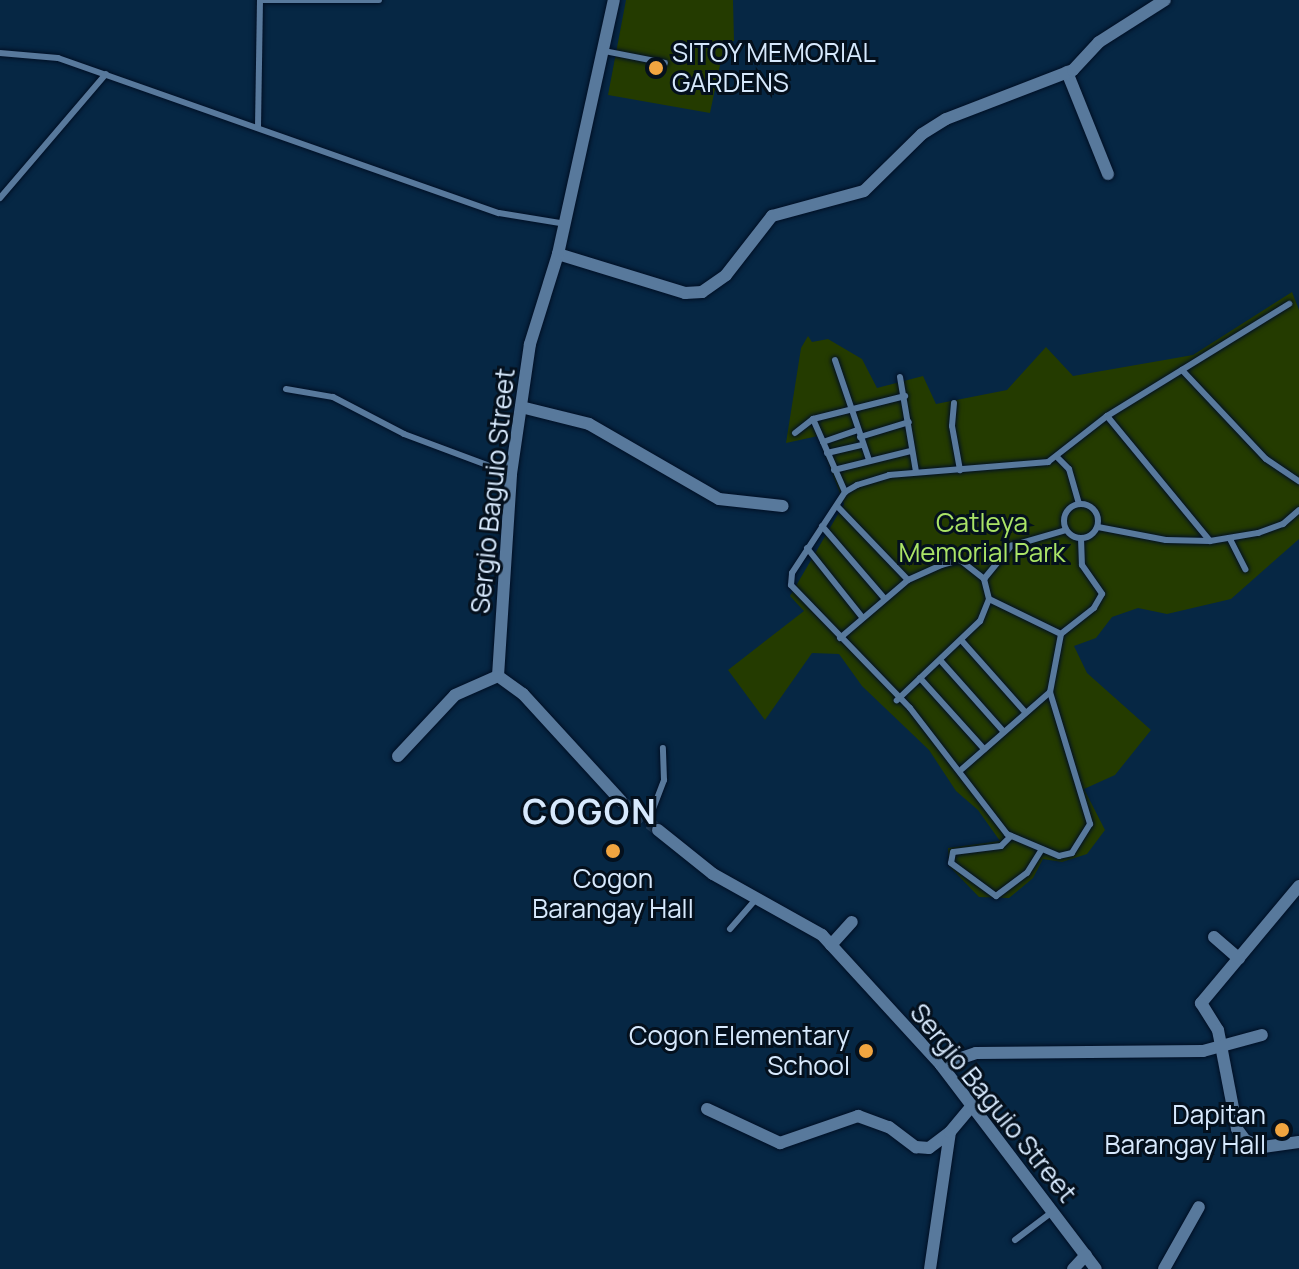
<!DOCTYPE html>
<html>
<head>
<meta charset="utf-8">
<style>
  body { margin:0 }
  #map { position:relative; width:1299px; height:1269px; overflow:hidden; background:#062744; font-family:Manrope,sans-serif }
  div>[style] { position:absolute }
  .green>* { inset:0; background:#243b00 }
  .street-tunnel>* { height:12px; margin-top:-6px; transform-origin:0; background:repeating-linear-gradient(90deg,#254460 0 12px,transparent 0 18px) }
  .roads { filter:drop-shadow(0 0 2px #000f24) drop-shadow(0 0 2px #000f24) }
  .lane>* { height:6px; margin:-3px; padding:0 3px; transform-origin:3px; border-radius:3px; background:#58799c }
  .lane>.ring { margin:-3px; padding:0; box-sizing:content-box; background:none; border:6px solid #58799c; border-radius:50% }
  .street>* { height:12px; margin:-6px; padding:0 6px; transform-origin:6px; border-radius:6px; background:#58799c }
  .dots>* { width:22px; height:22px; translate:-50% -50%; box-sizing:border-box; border:4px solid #04101d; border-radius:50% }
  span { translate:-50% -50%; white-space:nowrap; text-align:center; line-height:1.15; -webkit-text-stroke:6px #04101d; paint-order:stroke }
  .poi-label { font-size:26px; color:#d7e9fd }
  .left { translate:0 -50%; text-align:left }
  .right { translate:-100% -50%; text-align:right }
  .street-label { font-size:26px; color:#d7e9fd }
  .park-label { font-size:26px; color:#aae467 }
  .district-label { font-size:34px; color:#d7e9fd; font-weight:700; letter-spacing:2px }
</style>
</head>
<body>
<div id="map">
  <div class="green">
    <i style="clip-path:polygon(626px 0,733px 0,734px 41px,725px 41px,710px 113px,608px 95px)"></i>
    <i style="clip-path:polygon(1292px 292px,1299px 310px,1299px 539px,1231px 599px,1167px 614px,1138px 608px,1112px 617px,1096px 638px,1074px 646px,1087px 673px,1151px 730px,1115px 775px,1084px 789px,1105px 830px,1087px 854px,1062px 862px,1043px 859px,1033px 878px,1009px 898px,979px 897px,949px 866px,948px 848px,1000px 841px,978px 810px,956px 791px,929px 750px,862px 686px,839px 654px,812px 653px,765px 720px,728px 670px,804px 611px,790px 596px,844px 504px,818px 436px,786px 443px,801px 348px,808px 336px,812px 342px,828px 339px,862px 359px,877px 388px,923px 376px,936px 404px,1007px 390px,1046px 347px,1073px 376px,1193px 355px)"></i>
  </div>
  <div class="street-tunnel">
    <i style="left:621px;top:801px;width:47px;rotate:38.1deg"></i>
  </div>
  <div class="roads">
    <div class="lane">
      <i style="left:260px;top:0;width:119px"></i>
      <i style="left:604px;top:51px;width:62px;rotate:11.1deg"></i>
      <i style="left:0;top:53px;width:58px;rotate:4.9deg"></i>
      <i style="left:58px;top:58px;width:467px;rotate:19.4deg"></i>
      <i style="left:499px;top:213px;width:68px;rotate:9.3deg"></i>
      <i style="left:258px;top:127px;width:127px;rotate:-89.1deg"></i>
      <i style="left:0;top:198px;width:163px;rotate:-49.5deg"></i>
      <i style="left:835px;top:360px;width:106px;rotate:71.2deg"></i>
      <i style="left:1182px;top:370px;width:122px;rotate:46.7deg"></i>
      <i style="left:1266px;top:459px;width:40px;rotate:34deg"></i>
      <i style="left:900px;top:377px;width:96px;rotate:80.4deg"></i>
      <i style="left:286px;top:389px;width:48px;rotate:9.7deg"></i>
      <i style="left:333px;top:397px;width:80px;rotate:27.5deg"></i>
      <i style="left:404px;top:434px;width:114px;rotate:20.5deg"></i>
      <i style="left:954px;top:403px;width:23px;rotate:95deg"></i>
      <i style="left:952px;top:426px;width:45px;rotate:79.7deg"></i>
      <i style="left:1107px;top:416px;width:162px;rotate:50.5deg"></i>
      <i style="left:813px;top:419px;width:80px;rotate:66.3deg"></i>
      <i style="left:795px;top:433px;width:23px;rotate:-38deg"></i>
      <i style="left:813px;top:419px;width:95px;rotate:-14deg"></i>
      <i style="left:860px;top:437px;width:51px;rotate:-17deg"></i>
      <i style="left:823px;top:442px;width:34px;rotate:-19deg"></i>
      <i style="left:827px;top:453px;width:36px;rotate:-13deg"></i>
      <i style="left:1057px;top:457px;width:17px;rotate:45deg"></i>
      <i style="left:1069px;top:469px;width:35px;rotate:74deg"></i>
      <i style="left:834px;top:470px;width:79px;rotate:-13.9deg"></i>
      <i class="ring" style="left:1064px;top:504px;width:28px;height:28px"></i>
      <i style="left:838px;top:507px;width:101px;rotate:46.2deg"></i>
      <i style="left:822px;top:526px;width:96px;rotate:49.2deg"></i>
      <i style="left:1098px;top:527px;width:69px;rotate:10.8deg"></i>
      <i style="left:1166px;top:540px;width:44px;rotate:1.3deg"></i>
      <i style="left:1210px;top:541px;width:49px;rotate:-9.5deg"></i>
      <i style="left:1258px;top:533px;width:27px;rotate:-20deg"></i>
      <i style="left:1283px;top:524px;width:21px;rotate:-41deg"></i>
      <i style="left:1081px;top:538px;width:27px;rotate:88deg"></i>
      <i style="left:1082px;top:565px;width:35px;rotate:55deg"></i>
      <i style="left:1102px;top:594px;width:16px;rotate:120deg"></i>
      <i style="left:1094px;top:608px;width:42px;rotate:141.8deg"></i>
      <i style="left:1061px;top:634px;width:59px;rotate:100.7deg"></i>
      <i style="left:1050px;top:692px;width:138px;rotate:73.1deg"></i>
      <i style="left:1090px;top:824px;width:34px;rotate:122deg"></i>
      <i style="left:1072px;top:853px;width:13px;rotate:167deg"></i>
      <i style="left:1059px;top:856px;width:56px;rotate:-157.1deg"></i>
      <i style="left:1007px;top:834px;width:159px;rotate:-127.6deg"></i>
      <i style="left:910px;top:708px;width:171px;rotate:-134.1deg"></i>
      <i style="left:791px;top:585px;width:12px;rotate:-85deg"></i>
      <i style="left:792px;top:573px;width:97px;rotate:-56.8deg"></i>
      <i style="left:845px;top:492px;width:14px;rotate:-30deg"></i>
      <i style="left:857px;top:485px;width:34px;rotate:-17deg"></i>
      <i style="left:889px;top:475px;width:160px;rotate:-4.7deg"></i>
      <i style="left:1048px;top:462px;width:75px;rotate:-37.9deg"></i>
      <i style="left:1107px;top:416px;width:214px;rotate:-31.6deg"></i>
      <i style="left:1230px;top:539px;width:34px;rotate:63deg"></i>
      <i style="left:807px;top:548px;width:88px;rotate:51.4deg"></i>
      <i style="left:984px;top:579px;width:43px;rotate:-50.7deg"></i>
      <i style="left:1011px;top:546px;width:57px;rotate:-16.2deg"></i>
      <i style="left:989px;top:599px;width:80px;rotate:25.9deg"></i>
      <i style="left:840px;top:638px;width:89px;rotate:-40.5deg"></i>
      <i style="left:908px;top:580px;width:36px;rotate:-24deg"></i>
      <i style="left:941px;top:565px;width:20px;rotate:-15deg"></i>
      <i style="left:960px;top:560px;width:31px;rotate:38deg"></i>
      <i style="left:984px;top:579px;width:21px;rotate:76deg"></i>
      <i style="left:989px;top:599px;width:24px;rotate:112deg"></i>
      <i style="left:980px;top:621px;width:115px;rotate:136.4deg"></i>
      <i style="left:962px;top:641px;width:95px;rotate:48.4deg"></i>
      <i style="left:940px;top:660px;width:96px;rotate:48.4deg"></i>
      <i style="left:920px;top:678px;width:96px;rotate:48deg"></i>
      <i style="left:962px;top:769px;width:117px;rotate:-41.2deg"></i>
      <i style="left:648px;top:822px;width:45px;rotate:-69.1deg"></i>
      <i style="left:664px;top:780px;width:32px;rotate:-92deg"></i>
      <i style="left:1011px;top:836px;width:14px;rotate:135deg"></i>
      <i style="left:1001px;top:846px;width:48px;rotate:172.9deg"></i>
      <i style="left:953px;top:852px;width:11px;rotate:100deg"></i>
      <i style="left:951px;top:863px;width:56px;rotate:36.3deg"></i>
      <i style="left:996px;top:896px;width:39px;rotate:-37deg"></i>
      <i style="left:1027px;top:873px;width:28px;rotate:-58deg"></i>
      <i style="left:730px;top:929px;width:40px;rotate:-49deg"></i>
      <i style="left:1015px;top:1240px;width:46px;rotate:-37.1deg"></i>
    </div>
    <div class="street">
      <i style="left:1067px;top:72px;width:110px;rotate:68.1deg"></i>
      <i style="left:558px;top:254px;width:133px;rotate:17.1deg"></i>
      <i style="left:685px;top:293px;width:17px;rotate:-3deg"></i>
      <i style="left:702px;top:292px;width:29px;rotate:-35deg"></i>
      <i style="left:726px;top:275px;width:75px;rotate:-52.1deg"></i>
      <i style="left:772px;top:216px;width:95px;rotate:-15.2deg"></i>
      <i style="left:864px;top:191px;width:81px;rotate:-44.5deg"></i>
      <i style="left:922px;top:134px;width:28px;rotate:-32deg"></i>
      <i style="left:946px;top:119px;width:136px;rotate:-21.1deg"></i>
      <i style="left:1073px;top:70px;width:38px;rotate:-47deg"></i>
      <i style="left:1099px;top:42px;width:78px;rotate:-32.5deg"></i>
      <i style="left:521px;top:407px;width:70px;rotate:14deg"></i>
      <i style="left:589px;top:424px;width:150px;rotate:30deg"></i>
      <i style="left:719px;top:499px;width:64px;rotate:6.2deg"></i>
      <i style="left:498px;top:676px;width:202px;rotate:-86.3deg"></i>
      <i style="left:511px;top:474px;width:131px;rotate:-81.7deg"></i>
      <i style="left:530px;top:344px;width:94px;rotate:-72.7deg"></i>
      <i style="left:558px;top:254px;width:260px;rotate:-77.6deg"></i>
      <i style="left:498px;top:676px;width:31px;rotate:36deg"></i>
      <i style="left:523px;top:694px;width:145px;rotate:47.5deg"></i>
      <i style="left:398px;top:756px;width:83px;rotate:-46.9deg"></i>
      <i style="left:455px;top:695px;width:47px;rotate:-23.8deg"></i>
      <i style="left:658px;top:830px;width:70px;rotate:38.7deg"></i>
      <i style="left:713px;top:874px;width:125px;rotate:29.2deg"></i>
      <i style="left:822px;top:935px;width:176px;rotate:47.5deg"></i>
      <i style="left:941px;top:1065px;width:256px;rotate:52.8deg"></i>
      <i style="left:1299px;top:886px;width:153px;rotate:129.9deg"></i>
      <i style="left:1201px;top:1003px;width:32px;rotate:58deg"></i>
      <i style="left:1218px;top:1030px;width:101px;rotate:79.1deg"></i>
      <i style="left:1237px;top:1129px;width:14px;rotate:54deg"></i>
      <i style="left:1245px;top:1140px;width:19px;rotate:21deg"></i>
      <i style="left:1263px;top:1147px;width:36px;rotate:-8deg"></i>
      <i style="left:1214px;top:937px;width:33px;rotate:41deg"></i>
      <i style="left:831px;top:945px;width:31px;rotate:-48deg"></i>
      <i style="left:941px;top:1065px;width:37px;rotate:-19deg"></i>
      <i style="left:976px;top:1053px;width:227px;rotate:-0.5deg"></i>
      <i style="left:1203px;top:1051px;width:61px;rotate:-15.2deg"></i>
      <i style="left:707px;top:1109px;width:81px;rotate:25deg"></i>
      <i style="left:780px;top:1143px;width:83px;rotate:-19.1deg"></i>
      <i style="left:858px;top:1116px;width:33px;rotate:20deg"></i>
      <i style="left:889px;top:1127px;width:34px;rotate:37deg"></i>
      <i style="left:916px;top:1147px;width:13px;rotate:4deg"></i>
      <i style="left:929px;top:1148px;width:26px;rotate:-37deg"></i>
      <i style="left:930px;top:1269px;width:138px;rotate:-81.7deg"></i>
      <i style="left:950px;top:1132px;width:35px;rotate:-50deg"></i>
      <i style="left:1073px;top:1269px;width:19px;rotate:-47deg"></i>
      <i style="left:1164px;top:1269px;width:71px;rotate:-60.6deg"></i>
    </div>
  </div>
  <div class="dots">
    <i style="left:656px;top:68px;background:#f1a540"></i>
    <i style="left:613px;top:851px;background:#f1a540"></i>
    <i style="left:866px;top:1051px;background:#f1a540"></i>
    <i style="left:1282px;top:1130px;background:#f1a540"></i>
  </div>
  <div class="poi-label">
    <span class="left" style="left:672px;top:68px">SITOY MEMORIAL<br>GARDENS</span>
    <span style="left:613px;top:894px">Cogon<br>Barangay Hall</span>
    <span class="right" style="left:850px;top:1051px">Cogon Elementary<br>School</span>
    <span class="right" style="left:1266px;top:1130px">Dapitan<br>Barangay Hall</span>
  </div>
  <div class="street-label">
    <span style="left:493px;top:491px;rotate:-84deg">Sergio Baguio Street</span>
    <span style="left:993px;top:1103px;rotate:51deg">Sergio Baguio Street</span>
  </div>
  <div class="park-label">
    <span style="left:982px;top:538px">Catleya<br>Memorial Park</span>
  </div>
  <div class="district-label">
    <span style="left:590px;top:812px">COGON</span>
  </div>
</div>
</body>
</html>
